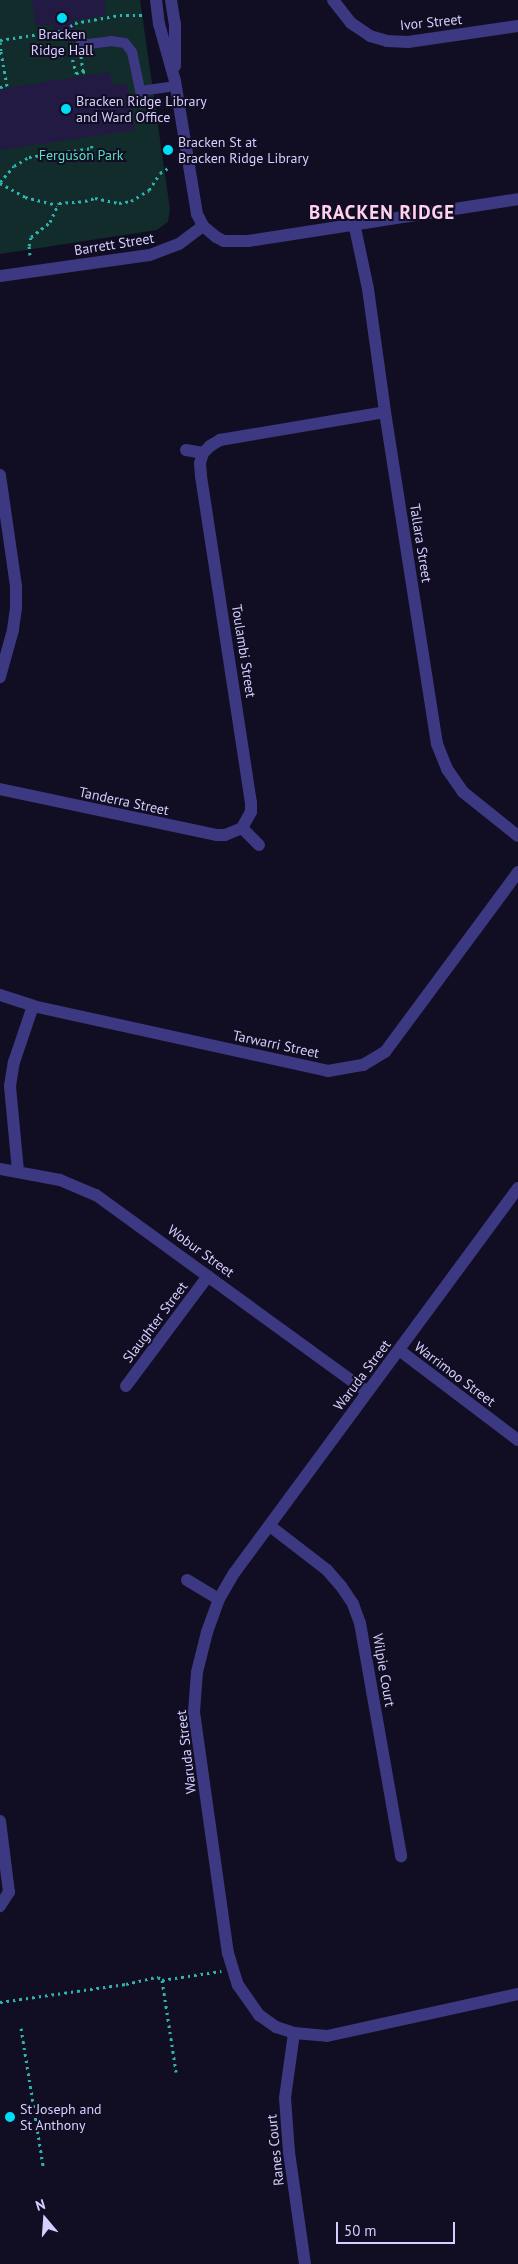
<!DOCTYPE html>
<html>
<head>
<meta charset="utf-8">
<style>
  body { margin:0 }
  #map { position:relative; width:518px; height:2264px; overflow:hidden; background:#110d22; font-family:"PT Sans",sans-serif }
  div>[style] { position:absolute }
  .green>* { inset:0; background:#112c2b }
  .building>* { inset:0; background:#221a43 }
  .path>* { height:3px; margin-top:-1.5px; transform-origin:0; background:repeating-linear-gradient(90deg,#2eb3ad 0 2.5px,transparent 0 6.5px) }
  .service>* { height:10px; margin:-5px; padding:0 5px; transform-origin:5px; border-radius:5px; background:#3c3881 }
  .minor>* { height:12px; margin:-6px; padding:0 6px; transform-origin:6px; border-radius:6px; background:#3c3881 }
  .tertiary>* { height:12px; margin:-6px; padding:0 6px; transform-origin:6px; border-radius:6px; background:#3c3881 }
  .dots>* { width:14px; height:14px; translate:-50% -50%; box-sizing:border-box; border:2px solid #110d22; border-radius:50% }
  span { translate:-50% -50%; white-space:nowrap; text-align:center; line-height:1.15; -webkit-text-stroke:4px #110d22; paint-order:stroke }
  .street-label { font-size:14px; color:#d5cfff }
  .poi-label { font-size:14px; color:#d5cfff }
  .left { translate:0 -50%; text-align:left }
  .park-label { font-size:14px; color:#5bdfc0 }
  .district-label { font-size:19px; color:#ffd1ed; font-weight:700; letter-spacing:1px }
  .north { position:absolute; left:20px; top:2194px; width:50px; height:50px; -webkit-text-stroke:4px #110d22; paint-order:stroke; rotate:342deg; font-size:14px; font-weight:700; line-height:20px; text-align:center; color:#d5cfff }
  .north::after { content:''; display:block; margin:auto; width:18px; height:22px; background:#d5cfff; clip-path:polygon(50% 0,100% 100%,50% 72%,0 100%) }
  .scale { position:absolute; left:336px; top:2222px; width:119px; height:22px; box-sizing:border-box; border:2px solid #d5cfff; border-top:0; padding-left:6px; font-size:15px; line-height:18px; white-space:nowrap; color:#d5cfff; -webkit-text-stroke:4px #110d22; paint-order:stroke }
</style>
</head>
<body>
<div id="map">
  <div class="green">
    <i style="clip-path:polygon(0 0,140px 0,170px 209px,168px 222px,157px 230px,0 254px)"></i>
  </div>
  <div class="building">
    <i style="clip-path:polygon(32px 0,104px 0,106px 16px,73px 20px,75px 32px,54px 35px,53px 24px,36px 26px)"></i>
    <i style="clip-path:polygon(109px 72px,113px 84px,127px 84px,135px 130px,0 150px,0 89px)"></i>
  </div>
  <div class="path">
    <i style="left:65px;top:30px;width:12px;rotate:-35deg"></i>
    <i style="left:75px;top:23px;width:46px;rotate:-10.1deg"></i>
    <i style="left:120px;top:15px;width:25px"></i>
    <i style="left:0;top:40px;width:66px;rotate:-8.7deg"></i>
    <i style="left:65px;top:30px;width:12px;rotate:76deg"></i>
    <i style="left:0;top:42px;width:10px;rotate:84deg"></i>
    <i style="left:71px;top:53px;width:21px;rotate:76deg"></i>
    <i style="left:76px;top:73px;width:13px;rotate:-9deg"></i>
    <i style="left:81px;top:56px;width:16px;rotate:83deg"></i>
    <i style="left:0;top:87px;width:7px;rotate:-8deg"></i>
    <i style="left:7px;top:86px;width:36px;rotate:-100deg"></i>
    <i style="left:0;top:182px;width:21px;rotate:-49deg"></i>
    <i style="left:14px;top:166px;width:17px;rotate:-31deg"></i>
    <i style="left:29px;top:157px;width:64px;rotate:-8.1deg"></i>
    <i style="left:92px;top:148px;width:6px;rotate:-99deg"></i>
    <i style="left:0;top:183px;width:29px;rotate:29deg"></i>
    <i style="left:25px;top:197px;width:33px;rotate:14deg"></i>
    <i style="left:30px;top:255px;width:9px;rotate:-96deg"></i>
    <i style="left:29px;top:246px;width:9px;rotate:-77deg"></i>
    <i style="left:31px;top:237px;width:24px;rotate:-38deg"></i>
    <i style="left:50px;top:222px;width:21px;rotate:-65deg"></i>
    <i style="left:59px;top:203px;width:26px;rotate:-4deg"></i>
    <i style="left:85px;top:201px;width:10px;rotate:-17deg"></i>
    <i style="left:95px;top:198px;width:25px;rotate:12deg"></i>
    <i style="left:119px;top:203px;width:12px;rotate:-9deg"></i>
    <i style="left:131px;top:201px;width:21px;rotate:-31deg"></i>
    <i style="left:149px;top:190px;width:20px;rotate:-57deg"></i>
    <i style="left:160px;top:173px;width:12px;rotate:-31deg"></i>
    <i style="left:162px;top:1980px;width:93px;rotate:81.3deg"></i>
    <i style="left:0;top:2002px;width:127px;rotate:-8.1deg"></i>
    <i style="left:126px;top:1984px;width:26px;rotate:-13deg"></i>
    <i style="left:151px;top:1978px;width:7px;rotate:-8deg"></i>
    <i style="left:158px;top:1977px;width:5px;rotate:37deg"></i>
    <i style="left:162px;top:1980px;width:60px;rotate:-8.7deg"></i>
    <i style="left:21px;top:2028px;width:140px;rotate:80.9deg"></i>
  </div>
  <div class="service">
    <i style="left:80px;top:45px;width:31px;rotate:-7deg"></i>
    <i style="left:111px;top:41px;width:14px;rotate:8deg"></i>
    <i style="left:125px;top:43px;width:11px;rotate:52deg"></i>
    <i style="left:132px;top:52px;width:40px;rotate:78deg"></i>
    <i style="left:140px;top:91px;width:36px;rotate:-8deg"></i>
  </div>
  <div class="minor">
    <i style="left:333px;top:0;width:29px;rotate:52deg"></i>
    <i style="left:351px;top:23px;width:23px;rotate:34deg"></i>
    <i style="left:370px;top:36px;width:18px;rotate:16deg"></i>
    <i style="left:387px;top:41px;width:21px;rotate:3deg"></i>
    <i style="left:408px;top:42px;width:111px;rotate:-8.3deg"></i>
    <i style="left:354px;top:223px;width:67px;rotate:78deg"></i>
    <i style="left:368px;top:289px;width:124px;rotate:82.1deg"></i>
    <i style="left:385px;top:412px;width:336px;rotate:81.1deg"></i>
    <i style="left:437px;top:744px;width:27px;rotate:68deg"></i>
    <i style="left:447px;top:769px;width:28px;rotate:55deg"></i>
    <i style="left:463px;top:792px;width:70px;rotate:38.7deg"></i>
    <i style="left:0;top:276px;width:151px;rotate:-8deg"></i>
    <i style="left:150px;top:255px;width:31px;rotate:-21deg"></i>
    <i style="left:179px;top:244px;width:30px;rotate:-37deg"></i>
    <i style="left:186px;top:450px;width:17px;rotate:10deg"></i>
    <i style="left:0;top:475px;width:112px;rotate:81.8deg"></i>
    <i style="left:16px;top:586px;width:22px;rotate:90deg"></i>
    <i style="left:16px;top:608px;width:22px;rotate:98deg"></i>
    <i style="left:13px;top:630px;width:49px;rotate:105.5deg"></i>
    <i style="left:0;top:789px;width:222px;rotate:12deg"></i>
    <i style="left:217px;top:835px;width:8px"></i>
    <i style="left:225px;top:835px;width:18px;rotate:-22deg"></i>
    <i style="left:242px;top:828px;width:18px;rotate:-61deg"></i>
    <i style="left:251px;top:812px;width:9px;rotate:-90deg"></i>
    <i style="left:251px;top:803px;width:332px;rotate:-98.7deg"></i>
    <i style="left:201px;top:475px;width:12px;rotate:-95deg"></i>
    <i style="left:200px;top:463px;width:10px;rotate:-73deg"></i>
    <i style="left:203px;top:453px;width:10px;rotate:-45deg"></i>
    <i style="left:210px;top:446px;width:12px;rotate:-31deg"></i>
    <i style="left:220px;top:440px;width:167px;rotate:-9.6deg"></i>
    <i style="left:242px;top:828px;width:24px;rotate:45deg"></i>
    <i style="left:0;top:995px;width:35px;rotate:18deg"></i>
    <i style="left:33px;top:1006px;width:302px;rotate:12.4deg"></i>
    <i style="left:328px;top:1071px;width:36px;rotate:-10deg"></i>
    <i style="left:363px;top:1065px;width:26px;rotate:-31deg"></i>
    <i style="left:385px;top:1052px;width:224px;rotate:-53.5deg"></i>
    <i style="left:0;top:1169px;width:61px;rotate:10.4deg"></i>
    <i style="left:60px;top:1180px;width:39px;rotate:23deg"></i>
    <i style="left:96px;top:1195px;width:335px;rotate:36deg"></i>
    <i style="left:18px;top:1171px;width:85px;rotate:-95.4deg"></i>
    <i style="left:10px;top:1086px;width:24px;rotate:-81deg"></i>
    <i style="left:14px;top:1062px;width:59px;rotate:-71.3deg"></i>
    <i style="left:518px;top:1188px;width:478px;rotate:126.4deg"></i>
    <i style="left:234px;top:1573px;width:30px;rotate:120deg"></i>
    <i style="left:219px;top:1599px;width:35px;rotate:110deg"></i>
    <i style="left:207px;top:1632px;width:41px;rotate:104deg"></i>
    <i style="left:197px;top:1672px;width:40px;rotate:94.3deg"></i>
    <i style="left:194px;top:1712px;width:243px;rotate:82deg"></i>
    <i style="left:228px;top:1953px;width:34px;rotate:73deg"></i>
    <i style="left:238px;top:1985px;width:37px;rotate:55deg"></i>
    <i style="left:259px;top:2015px;width:21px;rotate:35deg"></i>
    <i style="left:276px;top:2027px;width:19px;rotate:18deg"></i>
    <i style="left:294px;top:2033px;width:33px;rotate:5deg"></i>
    <i style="left:327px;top:2036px;width:196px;rotate:-12.4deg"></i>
    <i style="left:399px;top:1350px;width:149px;rotate:37.1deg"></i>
    <i style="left:126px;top:1386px;width:137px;rotate:-53.3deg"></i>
    <i style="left:270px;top:1526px;width:72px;rotate:37.7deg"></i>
    <i style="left:327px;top:1570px;width:21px;rotate:49deg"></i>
    <i style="left:341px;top:1586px;width:22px;rotate:56deg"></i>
    <i style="left:353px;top:1604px;width:20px;rotate:70deg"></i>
    <i style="left:360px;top:1623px;width:237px;rotate:80deg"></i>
    <i style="left:187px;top:1580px;width:37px;rotate:31deg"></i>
    <i style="left:0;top:1821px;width:72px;rotate:82.8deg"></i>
    <i style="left:9px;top:1892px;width:17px;rotate:123deg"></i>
    <i style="left:294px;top:2033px;width:66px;rotate:97.9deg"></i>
    <i style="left:285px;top:2098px;width:54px;rotate:85.8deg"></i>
    <i style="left:289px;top:2152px;width:113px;rotate:81.9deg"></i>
  </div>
  <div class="tertiary">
    <i style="left:156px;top:0;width:24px;rotate:83deg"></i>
    <i style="left:159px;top:24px;width:59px;rotate:74.3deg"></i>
    <i style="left:175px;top:81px;width:135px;rotate:80.6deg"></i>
    <i style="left:197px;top:214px;width:13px;rotate:63deg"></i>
    <i style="left:203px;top:226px;width:17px;rotate:40deg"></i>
    <i style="left:216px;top:237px;width:9px;rotate:27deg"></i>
    <i style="left:224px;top:241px;width:24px"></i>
    <i style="left:248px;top:241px;width:273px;rotate:-8.8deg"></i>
    <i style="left:171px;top:0;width:24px;rotate:81deg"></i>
    <i style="left:175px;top:24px;width:42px;rotate:90deg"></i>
  </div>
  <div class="dots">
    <i style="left:62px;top:18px;background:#00ddf9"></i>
    <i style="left:66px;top:109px;background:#00ddf9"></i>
    <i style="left:168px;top:150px;background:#00ddf9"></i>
    <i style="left:10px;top:2117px;background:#00ddf9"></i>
  </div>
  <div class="street-label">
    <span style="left:431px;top:22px;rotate:-6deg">Ivor Street</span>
    <span style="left:114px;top:244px;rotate:-9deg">Barrett Street</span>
    <span style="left:421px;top:543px;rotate:81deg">Tallara Street</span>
    <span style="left:244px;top:651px;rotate:81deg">Toulambi Street</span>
    <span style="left:124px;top:801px;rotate:12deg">Tanderra Street</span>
    <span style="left:276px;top:1044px;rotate:12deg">Tarwarri Street</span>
    <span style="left:201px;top:1251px;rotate:36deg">Wobur Street</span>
    <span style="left:155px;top:1322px;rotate:-53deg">Slaughter Street</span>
    <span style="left:455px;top:1374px;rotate:37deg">Warrimoo Street</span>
    <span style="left:362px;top:1375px;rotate:-53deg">Waruda Street</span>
    <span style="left:384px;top:1670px;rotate:80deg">Wilpie Court</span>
    <span style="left:186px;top:1752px;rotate:-97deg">Waruda Street</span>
    <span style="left:275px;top:2150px;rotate:-96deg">Ranes Court</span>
  </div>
  <div class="poi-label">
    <span style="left:62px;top:42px">Bracken<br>Ridge Hall</span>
    <span class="left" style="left:76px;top:109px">Bracken Ridge Library<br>and Ward Office</span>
    <span class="left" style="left:178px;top:150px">Bracken St at<br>Bracken Ridge Library</span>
    <span class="left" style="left:20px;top:2117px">St Joseph and<br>St Anthony</span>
  </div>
  <div class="park-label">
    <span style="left:81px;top:155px">Ferguson Park</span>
  </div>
  <div class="district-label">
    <span style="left:382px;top:213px">BRACKEN RIDGE</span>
  </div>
  <div class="north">N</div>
  <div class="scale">50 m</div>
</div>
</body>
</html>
